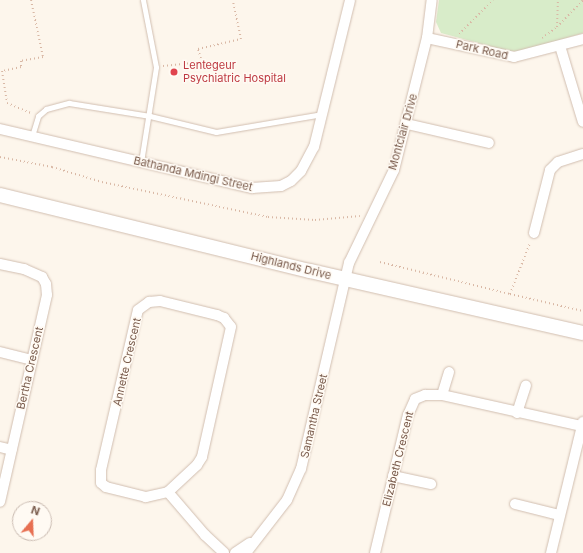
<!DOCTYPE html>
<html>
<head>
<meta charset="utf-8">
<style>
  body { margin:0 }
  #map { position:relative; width:583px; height:553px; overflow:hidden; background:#fdf6ec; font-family:Inter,sans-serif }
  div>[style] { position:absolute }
  .green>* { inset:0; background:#d8ecc9 }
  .path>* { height:2px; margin-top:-1px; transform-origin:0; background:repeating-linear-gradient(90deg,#d9b8a5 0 1px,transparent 0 4px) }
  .roads { filter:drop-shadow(0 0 1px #d1beb0) drop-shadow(0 0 1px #d1beb0) }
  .service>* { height:5px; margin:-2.5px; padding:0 2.5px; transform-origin:2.5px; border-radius:2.5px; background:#fff }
  .minor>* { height:10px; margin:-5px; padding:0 5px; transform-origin:5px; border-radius:5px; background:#fff }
  .secondary>* { height:14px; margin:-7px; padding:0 7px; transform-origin:7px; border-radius:7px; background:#fff }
  .dots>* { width:11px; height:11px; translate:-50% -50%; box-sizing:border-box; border:2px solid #fffaf3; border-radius:50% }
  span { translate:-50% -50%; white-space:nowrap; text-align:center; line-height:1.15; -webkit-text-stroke:3px #fffaf3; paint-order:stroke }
  .street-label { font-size:11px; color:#7a5c4d }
  .health-label { font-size:11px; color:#be3a42 }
  .left { translate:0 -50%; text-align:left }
  .north { position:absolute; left:12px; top:501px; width:40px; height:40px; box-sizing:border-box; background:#fffaf3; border:1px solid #cabbb1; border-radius:50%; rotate:19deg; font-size:11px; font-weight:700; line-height:16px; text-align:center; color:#7a5c4d }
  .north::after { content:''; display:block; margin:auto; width:14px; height:18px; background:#e76f51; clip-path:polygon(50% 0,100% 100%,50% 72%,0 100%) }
</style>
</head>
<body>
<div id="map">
  <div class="green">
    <i style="clip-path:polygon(439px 0,583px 0,583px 33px,524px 51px,508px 51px,441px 33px,436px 22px)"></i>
  </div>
  <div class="path">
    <i style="left:31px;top:0;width:58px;rotate:78.1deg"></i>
    <i style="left:43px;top:57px;width:22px;rotate:170deg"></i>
    <i style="left:21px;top:61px;width:6px;rotate:90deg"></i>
    <i style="left:21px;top:67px;width:19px;rotate:168deg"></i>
    <i style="left:2px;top:71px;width:32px;rotate:81deg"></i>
    <i style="left:7px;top:103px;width:26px;rotate:23deg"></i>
    <i style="left:557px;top:27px;width:27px;rotate:-88deg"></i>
    <i style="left:459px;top:34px;width:48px;rotate:-45deg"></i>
    <i style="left:542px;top:38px;width:19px;rotate:-36deg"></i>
    <i style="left:557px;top:27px;width:37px;rotate:-46deg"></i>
    <i style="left:163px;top:66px;width:39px;rotate:-6deg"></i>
    <i style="left:202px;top:62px;width:14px;rotate:-107deg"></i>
    <i style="left:198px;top:49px;width:44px;rotate:-13.1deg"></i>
    <i style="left:241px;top:39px;width:40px;rotate:-102deg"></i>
    <i style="left:0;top:157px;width:53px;rotate:10.9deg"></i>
    <i style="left:52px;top:167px;width:52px;rotate:16.7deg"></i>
    <i style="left:102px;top:182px;width:170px;rotate:11.9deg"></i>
    <i style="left:268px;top:217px;width:47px;rotate:3.7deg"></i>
    <i style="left:315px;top:220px;width:45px;rotate:-5.1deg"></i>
    <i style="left:380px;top:262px;width:134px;rotate:13.8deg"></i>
    <i style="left:510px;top:294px;width:55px;rotate:-68.6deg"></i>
    <i style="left:510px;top:294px;width:75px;rotate:13.1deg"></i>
  </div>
  <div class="roads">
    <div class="service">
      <i style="left:32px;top:136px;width:21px;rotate:-73deg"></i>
      <i style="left:38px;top:116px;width:11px;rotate:-41deg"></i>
      <i style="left:46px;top:109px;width:24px;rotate:-15deg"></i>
      <i style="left:69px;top:103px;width:82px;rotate:9.1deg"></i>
      <i style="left:150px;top:116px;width:68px;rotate:13.6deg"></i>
      <i style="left:216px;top:132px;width:108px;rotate:-9.6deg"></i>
      <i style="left:141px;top:162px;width:96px;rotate:-81deg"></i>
      <i style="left:156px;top:67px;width:68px;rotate:-101deg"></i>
    </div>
    <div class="minor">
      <i style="left:427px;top:38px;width:89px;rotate:12.3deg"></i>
      <i style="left:514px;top:57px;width:71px;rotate:-14.6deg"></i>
      <i style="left:560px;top:46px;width:79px;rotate:73.2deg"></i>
      <i style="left:407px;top:124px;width:84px;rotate:13deg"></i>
      <i style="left:0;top:129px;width:259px;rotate:13.2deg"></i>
      <i style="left:252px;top:188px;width:29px;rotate:-4deg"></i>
      <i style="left:281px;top:186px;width:11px;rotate:-27deg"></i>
      <i style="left:291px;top:181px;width:14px;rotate:-45deg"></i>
      <i style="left:301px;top:171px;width:27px;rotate:-62deg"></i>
      <i style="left:314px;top:147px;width:151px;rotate:-76.2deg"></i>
      <i style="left:534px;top:233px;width:65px;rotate:-75.7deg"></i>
      <i style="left:550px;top:170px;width:11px;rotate:-45deg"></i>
      <i style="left:558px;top:162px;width:26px;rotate:-18deg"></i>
      <i style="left:0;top:264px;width:25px;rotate:12deg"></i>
      <i style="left:24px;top:269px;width:20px;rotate:24deg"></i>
      <i style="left:42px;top:277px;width:8px;rotate:60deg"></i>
      <i style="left:46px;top:284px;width:11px;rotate:85deg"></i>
      <i style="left:47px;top:295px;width:212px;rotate:102.8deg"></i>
      <i style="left:160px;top:301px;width:59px;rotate:13.8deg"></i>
      <i style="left:217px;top:315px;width:8px;rotate:23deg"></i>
      <i style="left:224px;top:318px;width:11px;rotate:52deg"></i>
      <i style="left:231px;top:327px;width:133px;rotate:102.6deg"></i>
      <i style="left:202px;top:457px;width:9px;rotate:122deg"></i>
      <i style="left:197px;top:465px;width:40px;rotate:137deg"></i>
      <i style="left:168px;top:492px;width:23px;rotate:167deg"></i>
      <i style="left:146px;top:497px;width:41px;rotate:-166deg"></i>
      <i style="left:106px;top:487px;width:6px;rotate:-141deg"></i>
      <i style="left:101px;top:483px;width:13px;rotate:-90deg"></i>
      <i style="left:101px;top:470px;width:164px;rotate:-77deg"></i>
      <i style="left:138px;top:310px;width:14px;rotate:-36deg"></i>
      <i style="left:149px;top:302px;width:11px;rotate:-5deg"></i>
      <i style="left:0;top:352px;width:33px;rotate:14deg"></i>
      <i style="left:442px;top:395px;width:24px;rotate:-73deg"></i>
      <i style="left:517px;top:413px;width:29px;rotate:-72deg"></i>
      <i style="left:0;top:447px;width:12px;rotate:14deg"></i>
      <i style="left:393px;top:476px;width:39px;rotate:12deg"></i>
      <i style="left:168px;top:492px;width:57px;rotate:49.3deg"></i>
      <i style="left:205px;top:535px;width:26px;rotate:43deg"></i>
      <i style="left:515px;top:504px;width:45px;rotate:14deg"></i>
      <i style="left:235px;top:553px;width:18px;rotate:-34deg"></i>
      <i style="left:246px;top:553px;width:67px;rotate:-52.3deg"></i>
      <i style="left:287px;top:500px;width:34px;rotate:-66deg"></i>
      <i style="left:301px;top:469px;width:212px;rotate:-76.9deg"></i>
      <i style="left:349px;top:263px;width:103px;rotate:-64.2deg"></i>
      <i style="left:394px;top:170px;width:136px;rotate:-76deg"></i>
      <i style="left:427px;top:38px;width:38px;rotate:-83deg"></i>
      <i style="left:375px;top:553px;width:142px;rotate:-76.6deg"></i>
      <i style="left:408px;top:415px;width:17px;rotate:-66deg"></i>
      <i style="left:415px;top:399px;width:11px;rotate:-22deg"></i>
      <i style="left:425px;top:395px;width:17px"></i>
      <i style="left:442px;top:395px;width:143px;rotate:12.5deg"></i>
      <i style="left:551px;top:553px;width:135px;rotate:-76.3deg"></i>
    </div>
    <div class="secondary">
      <i style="left:0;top:195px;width:319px;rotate:13.8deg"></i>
      <i style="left:310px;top:271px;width:280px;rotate:12.8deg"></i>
    </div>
  </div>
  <div class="dots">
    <i style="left:174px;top:72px;background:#e0444e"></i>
  </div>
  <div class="street-label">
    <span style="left:482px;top:50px;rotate:13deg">Park Road</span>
    <span style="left:403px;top:132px;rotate:-74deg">Montclair Drive</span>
    <span style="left:193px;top:174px;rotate:13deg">Bathanda Mdingi Street</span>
    <span style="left:291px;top:266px;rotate:14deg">Highlands Drive</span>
    <span style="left:127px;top:362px;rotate:-77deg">Annette Crescent</span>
    <span style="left:30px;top:368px;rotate:-77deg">Bertha Crescent</span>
    <span style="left:314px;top:416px;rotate:-77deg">Samantha Street</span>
    <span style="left:398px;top:459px;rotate:-76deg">Elizabeth Crescent</span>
  </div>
  <div class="health-label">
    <span class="left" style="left:183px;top:72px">Lentegeur<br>Psychiatric Hospital</span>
  </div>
  <div class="north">N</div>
</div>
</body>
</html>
